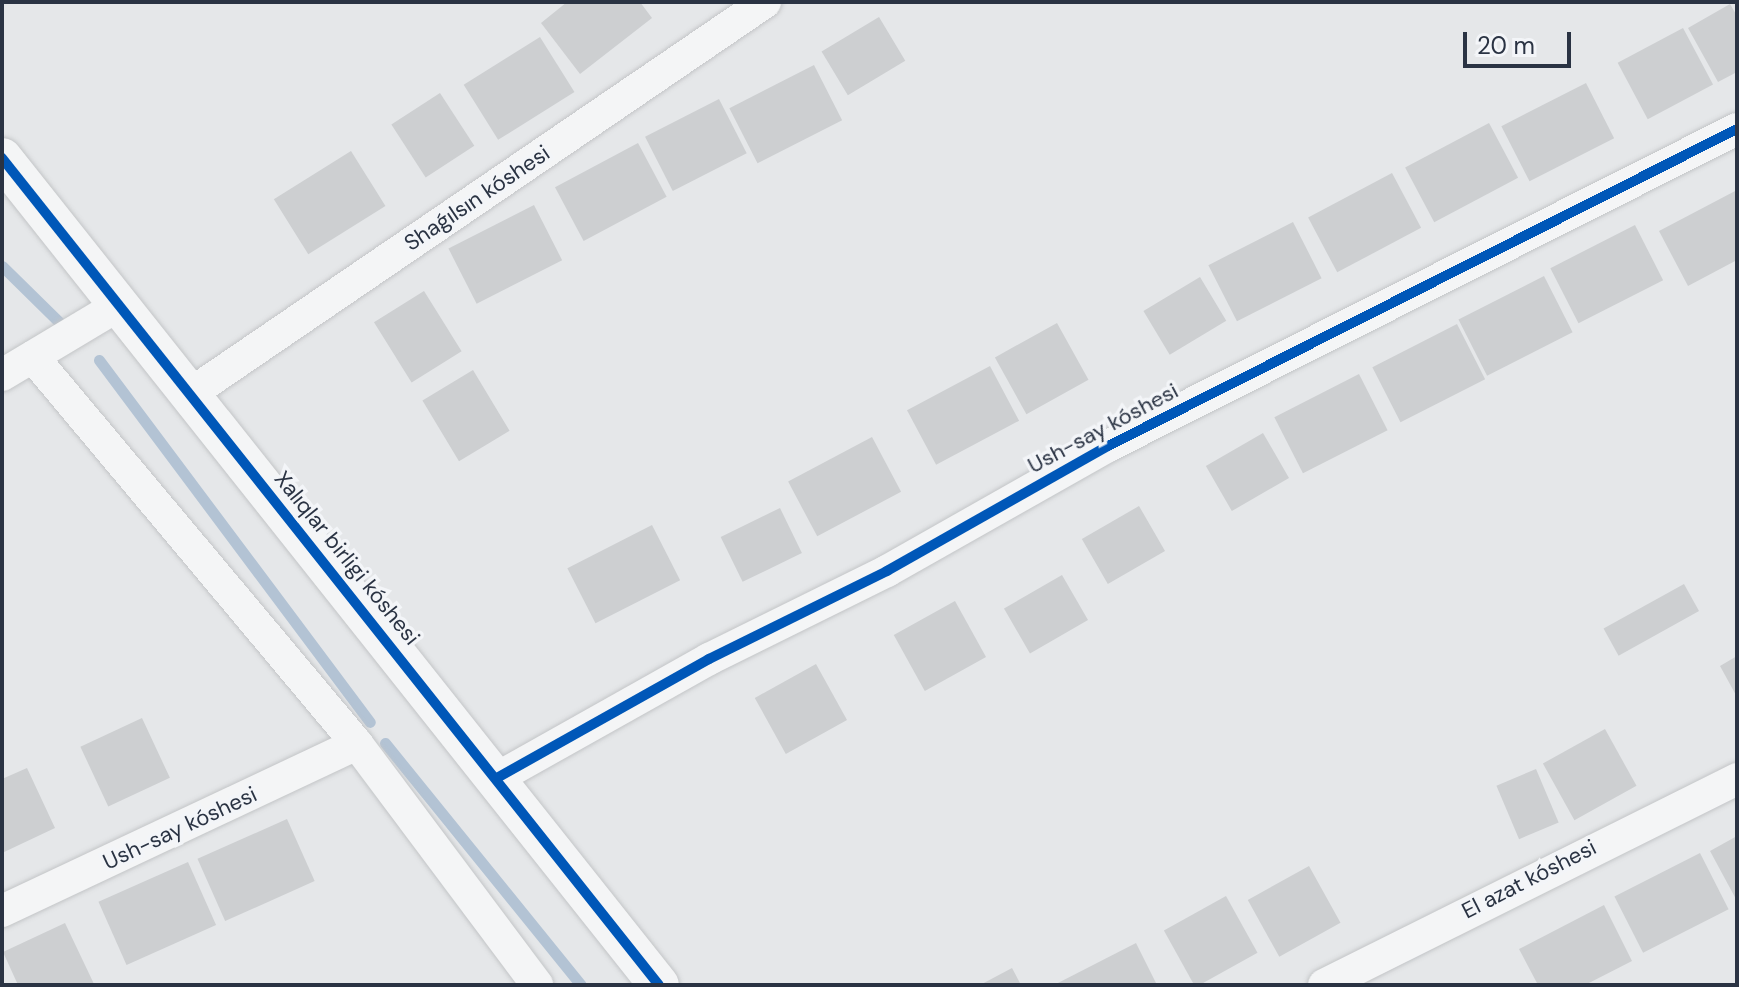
<!DOCTYPE html>
<html>
<head>
<meta charset="utf-8">
<style>
  body { margin:0 }
  #map { position:relative; width:1739px; height:987px; overflow:hidden; background:#e5e7e9; font-family:"DM Sans",sans-serif }
  div>[style] { position:absolute }
  .stream>* { height:11px; margin:-5.5px; padding:0 5.5px; transform-origin:5.5px; border-radius:5.5px; background:#b3c3d4 }
  .building>* { inset:0; background:#cdcfd1; transform-origin:0 0 }
  .roads { filter:drop-shadow(0 0 2px #c3c5c7) drop-shadow(0 0 2px #c3c5c7) }
  .minor>* { height:32px; margin:-16px; padding:0 16px; transform-origin:16px; border-radius:16px; background:#f4f5f6 }
  .tertiary>* { height:40px; margin:-20px; padding:0 20px; transform-origin:20px; border-radius:20px; background:#f4f5f6 }
  .cycleway>* { height:10px; margin:-5px; padding:0 5px; transform-origin:5px; border-radius:5px; background:#0057b8 }
  span { translate:-50% -50%; white-space:nowrap; text-align:center; line-height:1.15; -webkit-text-stroke:7px #f3f5f8; paint-order:stroke }
  .street-label { font-size:22px; color:#2a3343 }
  .frame { position:absolute; inset:0; border:4px solid #2a3343; pointer-events:none }
  .scale { position:absolute; left:1463px; top:32px; width:108px; height:36px; box-sizing:border-box; border:4px solid #2a3343; border-top:0; padding-left:10px; font-size:24px; line-height:28px; white-space:nowrap; color:#2a3343; -webkit-text-stroke:6px #f3f5f8; paint-order:stroke }
</style>
</head>
<body>
<div id="map">
  <div class="stream">
    <i style="left:2px;top:266px;width:81px;rotate:44.5deg"></i>
    <i style="left:99px;top:360px;width:452px;rotate:53.2deg"></i>
    <i style="left:385px;top:743px;width:311px;rotate:51deg"></i>
  </div>
  <div class="building">
    <i style="clip-path:polygon(567px 2px,640px 2px,652px 18px,580px 74px,541px 23px)"></i>
    <i style="clip-path:polygon(1730px 4px,1737px 16px,1737px 72px,1718px 82px,1688px 28px)"></i>
    <i style="left:879px;top:17px;width:51px;height:67px;rotate:59deg"></i>
    <i style="left:1683px;top:28px;width:64px;height:74px;rotate:62deg"></i>
    <i style="left:540px;top:37px;width:65px;height:90px;rotate:58deg"></i>
    <i style="left:814px;top:65px;width:62px;height:95px;rotate:63deg"></i>
    <i style="left:1586px;top:83px;width:62px;height:95px;rotate:63deg"></i>
    <i style="left:440px;top:93px;width:63px;height:58px;rotate:57deg"></i>
    <i style="left:719px;top:99px;width:61px;height:83px;rotate:63deg"></i>
    <i style="left:1489px;top:123px;width:62px;height:95px;rotate:62deg"></i>
    <i style="left:638px;top:143px;width:61px;height:94px;rotate:62deg"></i>
    <i style="left:351px;top:151px;width:65px;height:91px;rotate:58deg"></i>
    <i style="left:1392px;top:173px;width:62px;height:95px;rotate:62deg"></i>
    <i style="clip-path:polygon(1737px 190px,1737px 260px,1688px 286px,1659px 231px)"></i>
    <i style="left:534px;top:205px;width:62px;height:96px;rotate:63deg"></i>
    <i style="left:1293px;top:222px;width:63px;height:95px;rotate:63deg"></i>
    <i style="left:1635px;top:225px;width:62px;height:95px;rotate:63deg"></i>
    <i style="left:1544px;top:276px;width:63px;height:96px;rotate:63deg"></i>
    <i style="left:1200px;top:277px;width:51px;height:66px;rotate:59deg"></i>
    <i style="left:424px;top:291px;width:71px;height:59px;rotate:58deg"></i>
    <i style="left:1057px;top:323px;width:65px;height:71px;rotate:61deg"></i>
    <i style="left:1457px;top:324px;width:62px;height:95px;rotate:63deg"></i>
    <i style="left:990px;top:366px;width:62px;height:94px;rotate:62deg"></i>
    <i style="left:473px;top:370px;width:71px;height:59px;rotate:59deg"></i>
    <i style="left:1359px;top:374px;width:63px;height:95px;rotate:63deg"></i>
    <i style="left:1263px;top:433px;width:52px;height:66px;rotate:60deg"></i>
    <i style="left:872px;top:437px;width:62px;height:95px;rotate:62deg"></i>
    <i style="left:1139px;top:506px;width:52px;height:66px;rotate:60deg"></i>
    <i style="left:780px;top:508px;width:50px;height:66px;rotate:64deg"></i>
    <i style="left:652px;top:525px;width:62px;height:95px;rotate:63deg"></i>
    <i style="left:1062px;top:575px;width:52px;height:67px;rotate:60deg"></i>
    <i style="left:1684px;top:584px;width:31px;height:92px;rotate:61deg"></i>
    <i style="left:955px;top:601px;width:64px;height:70px;rotate:61deg"></i>
    <i style="clip-path:polygon(1737px 656px,1737px 697px,1720px 666px)"></i>
    <i style="left:816px;top:664px;width:64px;height:70px;rotate:61deg"></i>
    <i style="left:142px;top:718px;width:66px;height:68px;rotate:65deg"></i>
    <i style="left:1605px;top:729px;width:65px;height:71px;rotate:61deg"></i>
    <i style="clip-path:polygon(27px 768px,55px 828px,2px 853px,2px 779px)"></i>
    <i style="left:1536px;top:769px;width:58px;height:43px;rotate:67deg"></i>
    <i style="left:287px;top:819px;width:68px;height:98px;rotate:66deg"></i>
    <i style="clip-path:polygon(1737px 836px,1737px 901px,1710px 851px)"></i>
    <i style="left:1700px;top:853px;width:63px;height:96px;rotate:63deg"></i>
    <i style="left:188px;top:862px;width:69px;height:98px;rotate:66deg"></i>
    <i style="left:1309px;top:866px;width:65px;height:70px;rotate:61deg"></i>
    <i style="left:1226px;top:896px;width:65px;height:71px;rotate:61deg"></i>
    <i style="clip-path:polygon(1604px 905px,1632px 961px,1585px 985px,1538px 985px,1519px 949px)"></i>
    <i style="clip-path:polygon(65px 923px,94px 984px,18px 985px,3px 952px)"></i>
    <i style="clip-path:polygon(1136px 943px,1157px 985px,1054px 985px)"></i>
    <i style="clip-path:polygon(1012px 968px,1021px 985px,980px 985px)"></i>
  </div>
  <div class="roads">
    <div class="minor">
      <i style="left:33px;top:357px;width:505px;rotate:50.06deg"></i>
      <i style="left:357px;top:744px;width:301px;rotate:53.2deg"></i>
      <i style="left:2px;top:375px;width:136px;rotate:-30.9deg"></i>
      <i style="left:190px;top:394px;width:696px;rotate:-34.28deg"></i>
      <i style="left:497px;top:778px;width:243px;rotate:-29.3deg"></i>
      <i style="left:709px;top:659px;width:199px;rotate:-26.3deg"></i>
      <i style="left:887px;top:571px;width:254px;rotate:-29.5deg"></i>
      <i style="left:1108px;top:446px;width:704px;rotate:-26.75deg"></i>
      <i style="left:2px;top:911px;width:392px;rotate:-25.2deg"></i>
      <i style="left:1324px;top:985px;width:462px;rotate:-26.5deg"></i>
    </div>
    <div class="tertiary">
      <i style="left:2px;top:158px;width:1056px;rotate:51.54deg"></i>
    </div>
  </div>
  <div class="cycleway">
    <i style="left:2px;top:158px;width:1056px;rotate:51.54deg"></i>
    <i style="left:497px;top:778px;width:243px;rotate:-29.3deg"></i>
    <i style="left:709px;top:659px;width:199px;rotate:-26.3deg"></i>
    <i style="left:887px;top:571px;width:254px;rotate:-29.5deg"></i>
    <i style="left:1108px;top:446px;width:704px;rotate:-26.75deg"></i>
  </div>
  <div class="street-label">
    <span style="left:477px;top:198px;rotate:-34deg">Shaǵılsın kóshesi</span>
    <span style="left:1103px;top:428px;rotate:-28deg">Ush-say kóshesi</span>
    <span style="left:347px;top:558px;rotate:51deg">Xalıqlar birligi kóshesi</span>
    <span style="left:180px;top:828px;rotate:-25deg">Ush-say kóshesi</span>
    <span style="left:1529px;top:879px;rotate:-27deg">El azat kóshesi</span>
  </div>
  <div class="frame"></div>
  <div class="scale">20 m</div>
</div>
</body>
</html>
